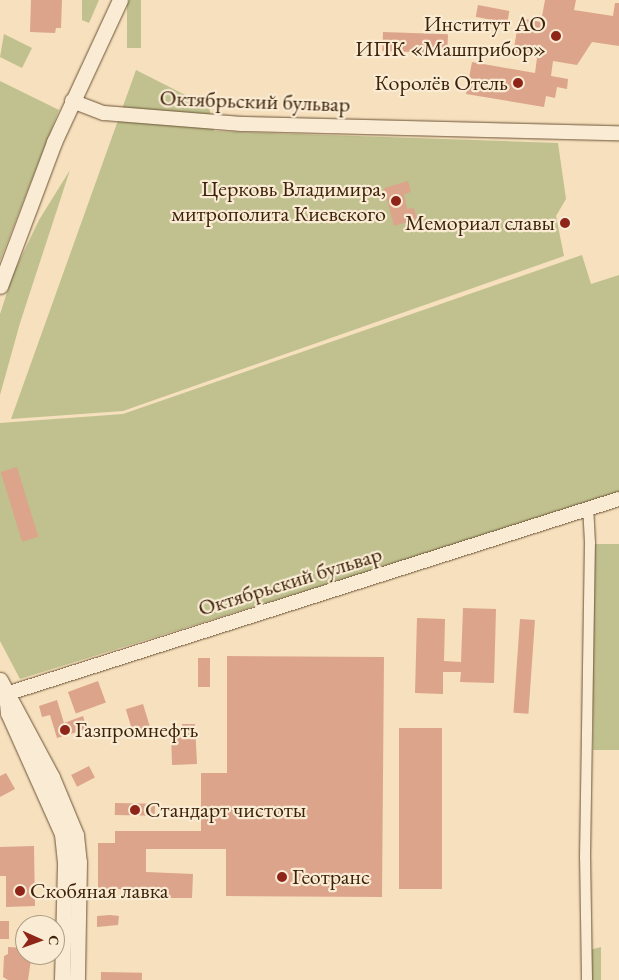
<!DOCTYPE html>
<html>
<head>
<meta charset="utf-8">
<style>
  body { margin:0 }
  #map { position:relative; width:619px; height:980px; overflow:hidden; background:#f6e0bd; font-family:"EB Garamond",serif }
  div>[style] { position:absolute }
  .green>* { inset:0; background:#c0c18f; transform-origin:0 0 }
  .building>* { inset:0; background:#dca48a; transform-origin:0 0 }
  .roads { filter:drop-shadow(0 0 1px #6c5235) drop-shadow(0 0 1px #6c5235) }
  .minor>* { height:10px; margin:-5px; padding:0 5px; transform-origin:5px; border-radius:5px; background:#f9ebd4 }
  .tertiary>* { height:14px; margin:-7px; padding:0 7px; transform-origin:7px; border-radius:7px; background:#f9ebd4 }
  .secondary>* { height:15px; margin:-7.5px; padding:0 7.5px; transform-origin:7.5px; border-radius:7.5px; background:#f9ebd4 }
  .dots>* { width:14px; height:14px; translate:-50% -50%; box-sizing:border-box; border:2px solid #f9ebd4; border-radius:50% }
  span { translate:-50% -50%; white-space:nowrap; text-align:center; line-height:1.15; -webkit-text-stroke:4.5px #f9ebd4; paint-order:stroke }
  .poi-label { font-size:22px; color:#3e2208 }
  .right { translate:-100% -50%; text-align:right }
  .left { translate:0 -50%; text-align:left }
  .street-label { font-size:22px; color:#3e2208 }
  .north { position:absolute; left:15px; top:915px; width:50px; height:50px; box-sizing:border-box; background:#f9ebd4; border:1px solid #ae9b82; border-radius:50%; rotate:92deg; font-size:14px; font-weight:700; line-height:20px; text-align:center; color:#3e2208 }
  .north::after { content:''; display:block; margin:auto; width:18px; height:22px; background:#8f2418; clip-path:polygon(50% 0,100% 100%,50% 72%,0 100%) }
</style>
</head>
<body>
<div id="map">
  <div class="green">
    <i style="clip-path:polygon(82px 0,99px 0,89px 23px,82px 20px)"></i>
    <i style="left:127px;top:0;width:14px;height:48px"></i>
    <i style="clip-path:polygon(4px 34px,32px 48px,22px 68px,0 57px)"></i>
    <i style="clip-path:polygon(136px 70px,209px 107px,214px 131px,558px 143px,566px 199px,556px 216px,564px 256px,123px 411px,11px 419px)"></i>
    <i style="clip-path:polygon(0 81px,59px 110px,0 261px)"></i>
    <i style="clip-path:polygon(70px 170px,20px 323px,0 395px,0 314px,13px 274px,39px 220px)"></i>
    <i style="clip-path:polygon(582px 255px,591px 284px,619px 275px,619px 494px,20px 679px,0 641px,0 423px,123px 414px)"></i>
    <i style="left:619px;top:544px;width:206px;height:26px;rotate:90deg"></i>
    <i style="clip-path:polygon(601px 947px,601px 980px,590px 980px,589px 950px)"></i>
  </div>
  <div class="building">
    <i style="clip-path:polygon(31px 0,62px 0,61px 28px,56px 28px,55px 33px,30px 32px)"></i>
    <i style="clip-path:polygon(545px 0,576px 0,574px 10px,613px 16px,615px 3px,619px 3px,619px 46px,592px 42px,577px 65px,553px 61px,551px 76px,568px 79px,567px 89px,557px 87px,555px 98px,546px 96px,544px 107px,466px 94px,472px 62px,535px 73px,537px 58px,513px 54px,519px 18px,541px 22px)"></i>
    <i style="left:478px;top:5px;width:32px;height:12px;rotate:11deg"></i>
    <i style="left:383px;top:32px;width:65px;height:19px;rotate:2deg"></i>
    <i style="clip-path:polygon(408px 181px,411px 192px,404px 194px,407px 209px,414px 208px,417px 219px,394px 226px,384px 188px)"></i>
    <i style="left:17px;top:467px;width:73px;height:17px;rotate:73deg"></i>
    <i style="clip-path:polygon(463px 608px,496px 609px,494px 683px,460px 682px,461px 672px,443px 672px,443px 694px,415px 693px,417px 618px,445px 619px,444px 661px,461px 662px)"></i>
    <i style="left:520px;top:619px;width:15px;height:94px;rotate:4deg"></i>
    <i style="clip-path:polygon(227px 656px,384px 657px,382px 897px,226px 896px,226px 849px,146px 849px,146px 872px,193px 874px,192px 898px,148px 898px,148px 889px,106px 889px,105px 893px,98px 893px,98px 843px,115px 843px,115px 831px,201px 831px,201px 773px,227px 773px)"></i>
    <i style="left:198px;top:658px;width:12px;height:29px"></i>
    <i style="left:98px;top:681px;width:23px;height:32px;rotate:70deg"></i>
    <i style="clip-path:polygon(57px 700px,64px 723px,83px 716px,87px 729px,57px 738px,50px 715px,42px 717px,39px 706px)"></i>
    <i style="left:143px;top:704px;width:27px;height:18px;rotate:73deg"></i>
    <i style="clip-path:polygon(182px 724px,195px 724px,197px 764px,172px 765px,171px 732px,182px 732px)"></i>
    <i style="left:399px;top:728px;width:43px;height:161px"></i>
    <i style="left:89px;top:766px;width:13px;height:20px;rotate:63deg"></i>
    <i style="clip-path:polygon(6px 773px,15px 789px,0 797px,0 776px)"></i>
    <i style="left:115px;top:803px;width:40px;height:12px;rotate:1deg"></i>
    <i style="clip-path:polygon(34px 846px,35px 906px,6px 907px,6px 876px,0 876px,0 847px)"></i>
    <i style="clip-path:polygon(110px 915px,119px 916px,118px 925px,97px 927px,97px 916px)"></i>
    <i style="left:0;top:921px;width:9px;height:18px"></i>
    <i style="clip-path:polygon(8px 947px,25px 948px,25px 955px,31px 960px,28px 980px,8px 980px,3px 977px,4px 956px,8px 954px)"></i>
    <i style="left:101px;top:972px;width:41px;height:8px;rotate:1deg"></i>
  </div>
  <div class="roads">
    <div class="minor">
      <i style="left:587px;top:980px;width:122px;rotate:-90.9deg"></i>
      <i style="left:585px;top:858px;width:315px;rotate:-89.1deg"></i>
      <i style="left:590px;top:543px;width:33px;rotate:-93deg"></i>
    </div>
    <div class="tertiary">
      <i style="left:72px;top:101px;width:34px;rotate:21deg"></i>
      <i style="left:104px;top:113px;width:138px;rotate:4.6deg"></i>
      <i style="left:242px;top:124px;width:377px;rotate:1.4deg"></i>
      <i style="left:6px;top:694px;width:643px;rotate:-17.65deg"></i>
    </div>
    <div class="secondary">
      <i style="left:0;top:286px;width:154px;rotate:-69.4deg"></i>
      <i style="left:54px;top:142px;width:157px;rotate:-65.1deg"></i>
      <i style="left:0;top:680px;width:110px;rotate:61.8deg"></i>
      <i style="left:52px;top:777px;width:63px;rotate:67.5deg"></i>
      <i style="left:76px;top:835px;width:27px;rotate:84deg"></i>
      <i style="left:79px;top:862px;width:118px;rotate:91deg"></i>
      <i style="left:6px;top:694px;width:19px;rotate:84deg"></i>
      <i style="left:8px;top:713px;width:133px;rotate:65.9deg"></i>
      <i style="left:62px;top:834px;width:31px;rotate:84deg"></i>
      <i style="left:65px;top:865px;width:115px;rotate:91.5deg"></i>
    </div>
  </div>
  <div class="dots">
    <i style="left:556px;top:36px;background:#8f2418"></i>
    <i style="left:518px;top:83px;background:#8f2418"></i>
    <i style="left:396px;top:201px;background:#8f2418"></i>
    <i style="left:565px;top:223px;background:#8f2418"></i>
    <i style="left:65px;top:730px;background:#8f2418"></i>
    <i style="left:135px;top:810px;background:#8f2418"></i>
    <i style="left:282px;top:877px;background:#8f2418"></i>
    <i style="left:20px;top:891px;background:#8f2418"></i>
  </div>
  <div class="poi-label">
    <span class="right" style="left:546px;top:36px">Институт АО<br>ИПК «Машприбор»</span>
    <span class="right" style="left:508px;top:83px">Королёв Отель</span>
    <span class="right" style="left:386px;top:201px">Церковь Владимира,<br>митрополита Киевского</span>
    <span class="right" style="left:555px;top:223px">Мемориал славы</span>
    <span class="left" style="left:75px;top:730px">Газпромнефть</span>
    <span class="left" style="left:145px;top:810px">Стандарт чистоты</span>
    <span class="left" style="left:292px;top:877px">Геотранс</span>
    <span class="left" style="left:30px;top:891px">Скобяная лавка</span>
  </div>
  <div class="street-label">
    <span style="left:255px;top:101px;rotate:2deg">Октябрьский бульвар</span>
    <span style="left:290px;top:581px;rotate:-17deg">Октябрьский бульвар</span>
  </div>
  <div class="north">С</div>
</div>
</body>
</html>
